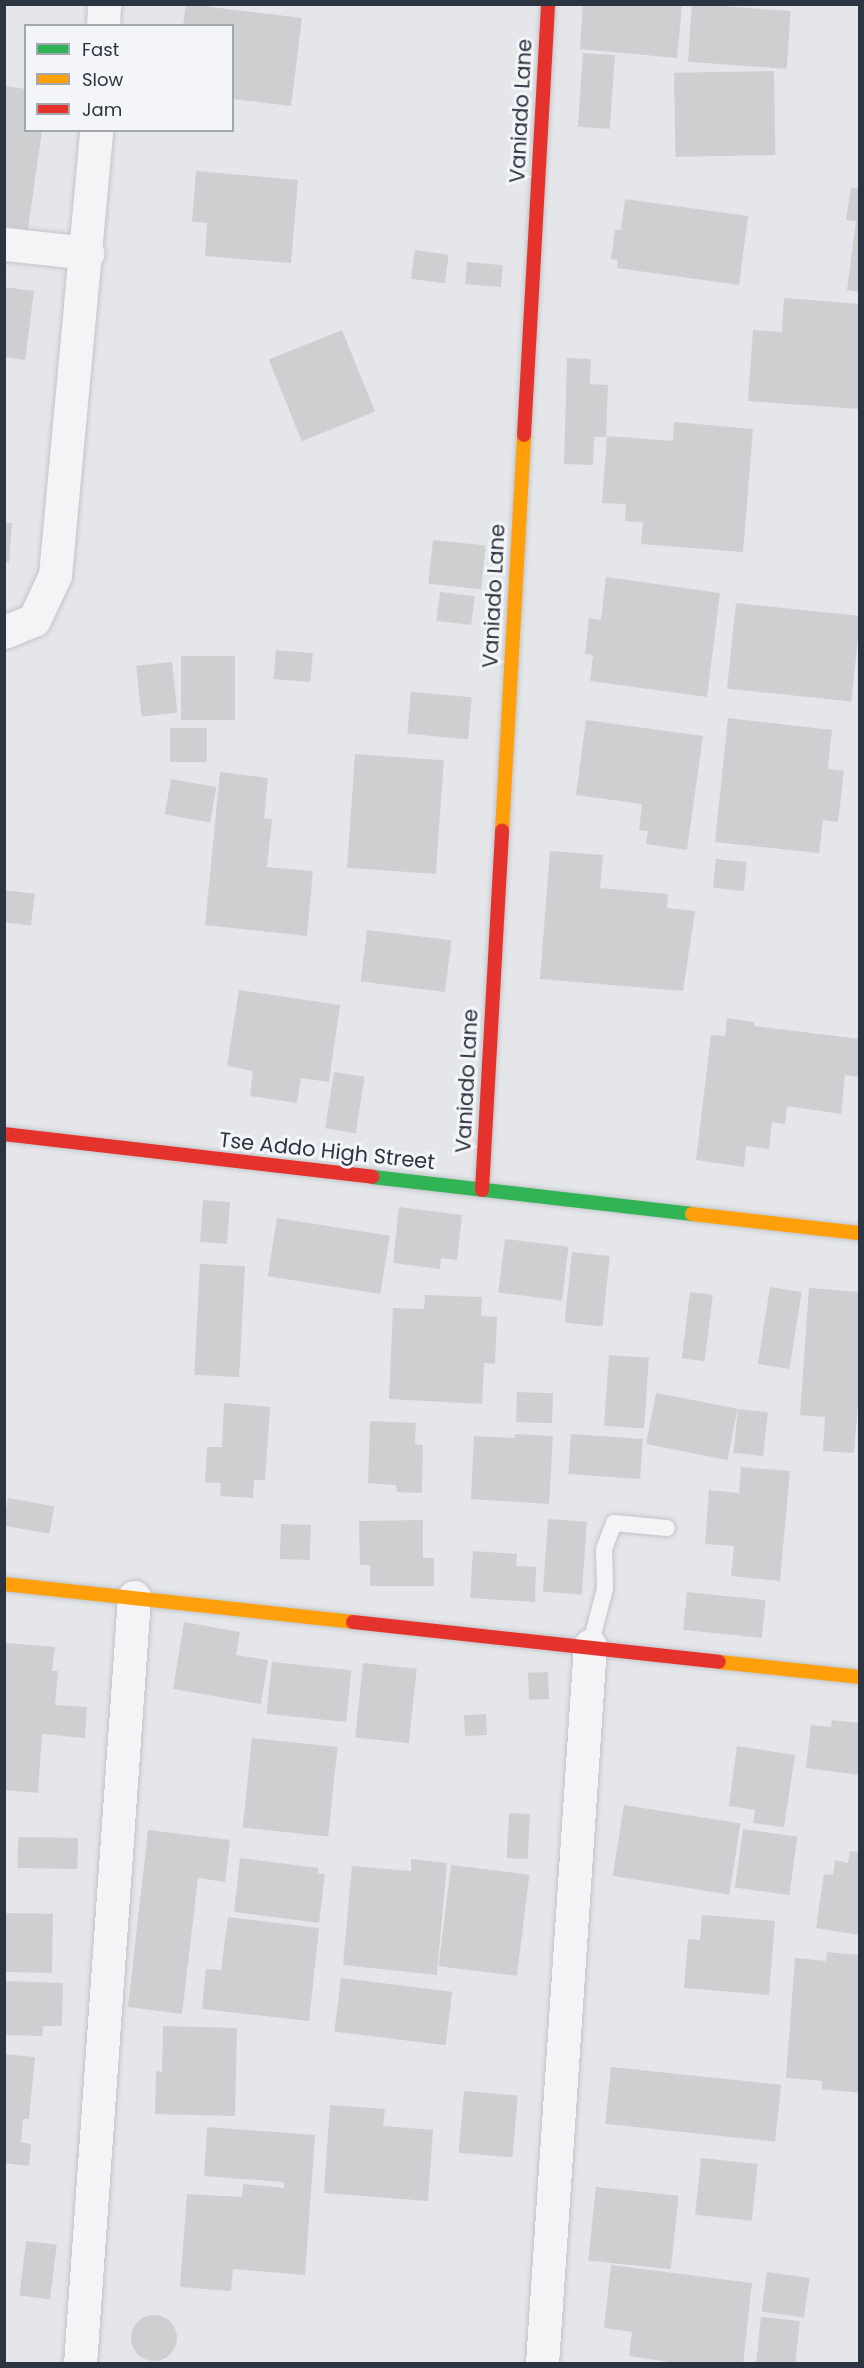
<!DOCTYPE html>
<html>
<head>
<meta charset="utf-8">
<style>
  body { margin:0 }
  #map { position:relative; width:864px; height:2368px; overflow:hidden; background:#e4e6e9; font-family:Poppins,sans-serif }
  div>[style] { position:absolute }
  .building>* { inset:0; background:#cdcfd1; transform-origin:0 0 }
  .round { border-radius:50% }
  .roads { filter:drop-shadow(0 0 2px #c2c4c7) drop-shadow(0 0 2px #c2c4c7) }
  .lane>* { height:16px; margin:-8px; padding:0 8px; transform-origin:8px; border-radius:8px; background:#f4f4f6 }
  .street>* { height:33px; margin:-16.5px; padding:0 16.5px; transform-origin:16.5px; border-radius:16.5px; background:#f4f4f6 }
  .fast>* { height:14px; margin:-7px; padding:0 7px; transform-origin:7px; border-radius:7px; background:#30b455 }
  .slow>* { height:14px; margin:-7px; padding:0 7px; transform-origin:7px; border-radius:7px; background:#ff9f0a }
  .jam>* { height:14px; margin:-7px; padding:0 7px; transform-origin:7px; border-radius:7px; background:#e5322d }
  span { translate:-50% -50%; white-space:nowrap; text-align:center; line-height:1.15; -webkit-text-stroke:6px #f3f5f8; paint-order:stroke }
  .street-label { font-size:21px; color:#2c3441 }
  .frame { position:absolute; inset:0; border:6px solid #2c3441; pointer-events:none }
  .legend { position:absolute; left:24px; top:24px; width:210px; height:108px; box-sizing:border-box; background:#f3f5f8; border:2px solid #a3a8af; margin:0; padding:8px 10px; list-style:none; font-size:18px; color:#2c3441 }
  .legend li { display:flex; align-items:center; gap:12px; height:30px }
  .legend b { width:30px; border:2px solid #a3a8af }
</style>
</head>
<body>
<div id="map">
  <div class="building">
    <i style="clip-path:polygon(186px 4px,302px 18px,291px 106px,232px 99px,232px 26px,183px 26px)"></i>
    <i style="clip-path:polygon(583px 4px,682px 5px,677px 58px,580px 49px)"></i>
    <i style="left:692px;top:4px;width:99px;height:58px;rotate:4deg"></i>
    <i style="left:583px;top:53px;width:32px;height:74px;rotate:4deg"></i>
    <i style="left:774px;top:71px;width:84px;height:100px;rotate:89deg"></i>
    <i style="clip-path:polygon(4px 86px,26px 89px,26px 130px,42px 130px,28px 229px,4px 226px)"></i>
    <i style="clip-path:polygon(196px 171px,298px 180px,291px 263px,205px 256px,207px 223px,192px 222px)"></i>
    <i style="clip-path:polygon(851px 188px,860px 189px,860px 292px,847px 290px,856px 221px,846px 220px)"></i>
    <i style="clip-path:polygon(625px 199px,748px 216px,739px 285px,617px 268px,618px 260px,611px 259px,615px 230px,621px 230px)"></i>
    <i style="left:415px;top:250px;width:34px;height:29px;rotate:8deg"></i>
    <i style="left:467px;top:262px;width:36px;height:22px;rotate:5deg"></i>
    <i style="clip-path:polygon(4px 287px,34px 291px,25px 360px,4px 357px)"></i>
    <i style="clip-path:polygon(784px 298px,860px 304px,860px 409px,748px 401px,753px 330px,782px 332px)"></i>
    <i style="left:342px;top:330px;width:88px;height:79px;rotate:68deg"></i>
    <i style="clip-path:polygon(567px 358px,591px 359px,590px 384px,608px 385px,606px 437px,594px 437px,593px 465px,564px 464px)"></i>
    <i style="clip-path:polygon(674px 422px,753px 429px,743px 552px,641px 544px,643px 522px,625px 521px,626px 504px,602px 503px,607px 436px,673px 441px)"></i>
    <i style="clip-path:polygon(4px 523px,12px 523px,9px 563px,4px 562px)"></i>
    <i style="left:433px;top:540px;width:53px;height:44px;rotate:6deg"></i>
    <i style="clip-path:polygon(606px 577px,720px 593px,707px 697px,590px 681px,593px 655px,585px 654px,589px 618px,601px 620px)"></i>
    <i style="left:440px;top:592px;width:35px;height:29px;rotate:7deg"></i>
    <i style="left:736px;top:603px;width:125px;height:86px;rotate:6deg"></i>
    <i style="left:276px;top:650px;width:37px;height:29px;rotate:5deg"></i>
    <i style="left:181px;top:656px;width:54px;height:64px"></i>
    <i style="left:172px;top:662px;width:51px;height:36px;rotate:84deg"></i>
    <i style="left:411px;top:692px;width:61px;height:42px;rotate:5deg"></i>
    <i style="clip-path:polygon(728px 718px,832px 730px,828px 769px,844px 771px,838px 822px,823px 820px,819px 853px,715px 842px)"></i>
    <i style="clip-path:polygon(586px 720px,703px 736px,687px 850px,646px 844px,648px 831px,639px 830px,642px 804px,576px 795px)"></i>
    <i style="left:170px;top:728px;width:37px;height:34px"></i>
    <i style="left:355px;top:754px;width:89px;height:114px;rotate:4deg"></i>
    <i style="clip-path:polygon(220px 772px,268px 778px,264px 818px,272px 819px,267px 867px,313px 871px,307px 936px,205px 925px)"></i>
    <i style="left:171px;top:779px;width:46px;height:36px;rotate:10deg"></i>
    <i style="clip-path:polygon(550px 851px,603px 855px,600px 888px,668px 894px,667px 908px,695px 911px,683px 991px,540px 979px)"></i>
    <i style="left:716px;top:859px;width:31px;height:29px;rotate:6deg"></i>
    <i style="left:4px;top:890px;width:31px;height:32px;rotate:7deg"></i>
    <i style="left:367px;top:930px;width:85px;height:52px;rotate:7deg"></i>
    <i style="clip-path:polygon(239px 990px,340px 1005px,329px 1082px,301px 1078px,297px 1103px,250px 1096px,253px 1071px,227px 1066px)"></i>
    <i style="clip-path:polygon(727px 1018px,754px 1022px,754px 1026px,860px 1039px,860px 1077px,845px 1075px,841px 1114px,787px 1106px,785px 1124px,772px 1122px,769px 1149px,746px 1146px,744px 1167px,696px 1160px,711px 1035px,725px 1036px)"></i>
    <i style="left:334px;top:1072px;width:31px;height:57px;rotate:9deg"></i>
    <i style="left:203px;top:1200px;width:27px;height:42px;rotate:4deg"></i>
    <i style="clip-path:polygon(399px 1207px,462px 1215px,457px 1260px,441px 1258px,440px 1269px,393px 1263px)"></i>
    <i style="left:277px;top:1218px;width:114px;height:59px;rotate:9deg"></i>
    <i style="left:505px;top:1239px;width:64px;height:54px;rotate:7deg"></i>
    <i style="left:572px;top:1252px;width:38px;height:71px;rotate:6deg"></i>
    <i style="left:200px;top:1264px;width:45px;height:111px;rotate:3deg"></i>
    <i style="left:770px;top:1287px;width:32px;height:78px;rotate:9deg"></i>
    <i style="clip-path:polygon(809px 1288px,860px 1292px,860px 1379px,854px 1453px,823px 1451px,825px 1417px,800px 1415px)"></i>
    <i style="left:690px;top:1292px;width:23px;height:67px;rotate:7deg"></i>
    <i style="clip-path:polygon(425px 1295px,482px 1297px,481px 1316px,497px 1317px,495px 1364px,484px 1363px,482px 1404px,389px 1399px,393px 1308px,424px 1309px)"></i>
    <i style="left:609px;top:1355px;width:40px;height:71px;rotate:4deg"></i>
    <i style="left:517px;top:1392px;width:36px;height:30px;rotate:2deg"></i>
    <i style="left:656px;top:1393px;width:83px;height:52px;rotate:11deg"></i>
    <i style="clip-path:polygon(224px 1403px,270px 1407px,265px 1480px,254px 1480px,253px 1498px,220px 1496px,221px 1483px,205px 1482px,207px 1447px,222px 1447px)"></i>
    <i style="left:738px;top:1409px;width:30px;height:44px;rotate:6deg"></i>
    <i style="clip-path:polygon(370px 1421px,416px 1423px,415px 1444px,423px 1445px,422px 1493px,397px 1492px,396px 1485px,368px 1483px)"></i>
    <i style="clip-path:polygon(515px 1434px,553px 1436px,549px 1504px,471px 1499px,474px 1436px,515px 1438px)"></i>
    <i style="left:571px;top:1434px;width:72px;height:40px;rotate:4deg"></i>
    <i style="clip-path:polygon(741px 1467px,790px 1471px,780px 1581px,731px 1576px,734px 1546px,705px 1544px,709px 1490px,739px 1493px)"></i>
    <i style="left:8px;top:1498px;width:47px;height:28px;rotate:10deg"></i>
    <i style="left:548px;top:1519px;width:39px;height:73px;rotate:4deg"></i>
    <i style="clip-path:polygon(423px 1520px,423px 1558px,434px 1558px,434px 1586px,370px 1586px,370px 1565px,360px 1565px,359px 1521px)"></i>
    <i style="left:281px;top:1524px;width:30px;height:35px;rotate:2deg"></i>
    <i style="clip-path:polygon(473px 1551px,517px 1554px,516px 1566px,536px 1567px,535px 1602px,470px 1598px)"></i>
    <i style="left:687px;top:1592px;width:79px;height:38px;rotate:6deg"></i>
    <i style="clip-path:polygon(184px 1622px,240px 1632px,236px 1655px,268px 1660px,261px 1704px,173px 1689px)"></i>
    <i style="clip-path:polygon(4px 1643px,55px 1647px,52px 1671px,58px 1671px,55px 1705px,87px 1707px,85px 1738px,42px 1734px,38px 1793px,4px 1790px)"></i>
    <i style="left:272px;top:1662px;width:80px;height:52px;rotate:6deg"></i>
    <i style="left:363px;top:1663px;width:54px;height:75px;rotate:6deg"></i>
    <i style="left:548px;top:1672px;width:27px;height:20px;rotate:88deg"></i>
    <i style="left:486px;top:1714px;width:21px;height:22px;rotate:87deg"></i>
    <i style="clip-path:polygon(832px 1720px,860px 1723px,860px 1775px,806px 1768px,811px 1725px,831px 1727px)"></i>
    <i style="left:252px;top:1738px;width:86px;height:90px;rotate:6deg"></i>
    <i style="clip-path:polygon(737px 1746px,795px 1755px,784px 1827px,753px 1823px,755px 1810px,729px 1806px)"></i>
    <i style="left:624px;top:1805px;width:118px;height:72px;rotate:9deg"></i>
    <i style="left:509px;top:1813px;width:21px;height:45px;rotate:3deg"></i>
    <i style="left:743px;top:1829px;width:55px;height:59px;rotate:8deg"></i>
    <i style="clip-path:polygon(148px 1830px,230px 1840px,225px 1882px,198px 1878px,182px 2014px,128px 2007px)"></i>
    <i style="left:18px;top:1837px;width:60px;height:31px;rotate:1deg"></i>
    <i style="clip-path:polygon(850px 1851px,860px 1852px,860px 1935px,816px 1928px,824px 1874px,833px 1875px,835px 1860px,848px 1863px)"></i>
    <i style="clip-path:polygon(240px 1858px,318px 1868px,318px 1873px,325px 1874px,319px 1923px,234px 1912px)"></i>
    <i style="clip-path:polygon(411px 1859px,447px 1863px,437px 1975px,343px 1965px,352px 1866px,411px 1871px)"></i>
    <i style="left:451px;top:1865px;width:79px;height:102px;rotate:7deg"></i>
    <i style="left:4px;top:1913px;width:49px;height:59px;rotate:1deg"></i>
    <i style="clip-path:polygon(702px 1915px,775px 1921px,769px 1995px,684px 1988px,688px 1939px,700px 1940px)"></i>
    <i style="clip-path:polygon(228px 1917px,319px 1928px,309px 2021px,202px 2009px,206px 1969px,221px 1970px)"></i>
    <i style="clip-path:polygon(827px 1952px,860px 1955px,860px 2093px,822px 2089px,822px 2081px,786px 2078px,795px 1958px,826px 1961px)"></i>
    <i style="left:341px;top:1978px;width:112px;height:54px;rotate:7deg"></i>
    <i style="clip-path:polygon(4px 1981px,63px 1983px,62px 2026px,43px 2026px,42px 2036px,4px 2035px)"></i>
    <i style="clip-path:polygon(163px 2026px,237px 2028px,235px 2116px,155px 2114px,156px 2071px,162px 2072px)"></i>
    <i style="clip-path:polygon(4px 2054px,35px 2057px,29px 2119px,23px 2119px,21px 2142px,31px 2144px,29px 2166px,4px 2163px)"></i>
    <i style="left:611px;top:2067px;width:171px;height:57px;rotate:6deg"></i>
    <i style="left:464px;top:2091px;width:54px;height:62px;rotate:5deg"></i>
    <i style="clip-path:polygon(330px 2105px,385px 2109px,383px 2126px,433px 2130px,428px 2201px,324px 2193px)"></i>
    <i style="clip-path:polygon(207px 2127px,315px 2135px,305px 2275px,233px 2269px,231px 2291px,180px 2287px,187px 2194px,242px 2197px,243px 2184px,284px 2188px,284px 2182px,204px 2176px)"></i>
    <i style="left:701px;top:2158px;width:57px;height:57px;rotate:6deg"></i>
    <i style="left:596px;top:2187px;width:83px;height:74px;rotate:6deg"></i>
    <i style="left:26px;top:2241px;width:31px;height:55px;rotate:7deg"></i>
    <i style="clip-path:polygon(611px 2265px,752px 2283px,743px 2364px,683px 2364px,629px 2356px,632px 2332px,604px 2328px)"></i>
    <i style="left:767px;top:2272px;width:43px;height:40px;rotate:8deg"></i>
    <i class="round" style="left:131px;top:2315px;width:46px;height:46px"></i>
    <i style="left:761px;top:2317px;width:39px;height:47px;rotate:6deg"></i>
  </div>
  <div class="roads">
    <div class="lane">
      <i style="left:590px;top:1646px;width:59px;rotate:-75.3deg"></i>
      <i style="left:605px;top:1589px;width:40px;rotate:-91.4deg"></i>
      <i style="left:604px;top:1549px;width:28px;rotate:-69deg"></i>
      <i style="left:614px;top:1523px;width:53px;rotate:5.4deg"></i>
    </div>
    <div class="street">
      <i style="left:103px;top:26px;width:22px;rotate:-87deg"></i>
      <i style="left:4px;top:244px;width:84px;rotate:6.1deg"></i>
      <i style="left:4px;top:632px;width:32px;rotate:-22deg"></i>
      <i style="left:34px;top:620px;width:50px;rotate:-65deg"></i>
      <i style="left:55px;top:575px;width:447px;rotate:-84.7deg"></i>
      <i style="left:80px;top:2364px;width:769px;rotate:-85.97deg"></i>
      <i style="left:542px;top:2364px;width:720px;rotate:-86.18deg"></i>
    </div>
    <div class="fast">
      <i style="left:373px;top:1177px;width:321px;rotate:6.6deg"></i>
    </div>
    <div class="slow">
      <i style="left:502px;top:831px;width:397px;rotate:-86.8deg"></i>
      <i style="left:692px;top:1214px;width:169px;rotate:6.5deg"></i>
      <i style="left:4px;top:1584px;width:351px;rotate:6.2deg"></i>
      <i style="left:719px;top:1662px;width:142px;rotate:6.1deg"></i>
    </div>
    <div class="jam">
      <i style="left:524px;top:435px;width:432px;rotate:-86.8deg"></i>
      <i style="left:4px;top:1134px;width:371px;rotate:6.6deg"></i>
      <i style="left:482px;top:1190px;width:360px;rotate:-86.8deg"></i>
      <i style="left:353px;top:1622px;width:368px;rotate:6.2deg"></i>
    </div>
  </div>
  <div class="street-label">
    <span style="left:521px;top:111px;rotate:-87deg">Vaniado Lane</span>
    <span style="left:494px;top:596px;rotate:-87deg">Vaniado Lane</span>
    <span style="left:467px;top:1081px;rotate:-87deg">Vaniado Lane</span>
    <span style="left:327px;top:1151px;rotate:6deg">Tse Addo High Street</span>
  </div>
  <div class="frame"></div>
  <ul class="legend">
  <li><b style="height:8px;background:#30b455"></b>Fast</li>
  <li><b style="height:8px;background:#ff9f0a"></b>Slow</li>
  <li><b style="height:8px;background:#e5322d"></b>Jam</li>
  </ul>
</div>
</body>
</html>
